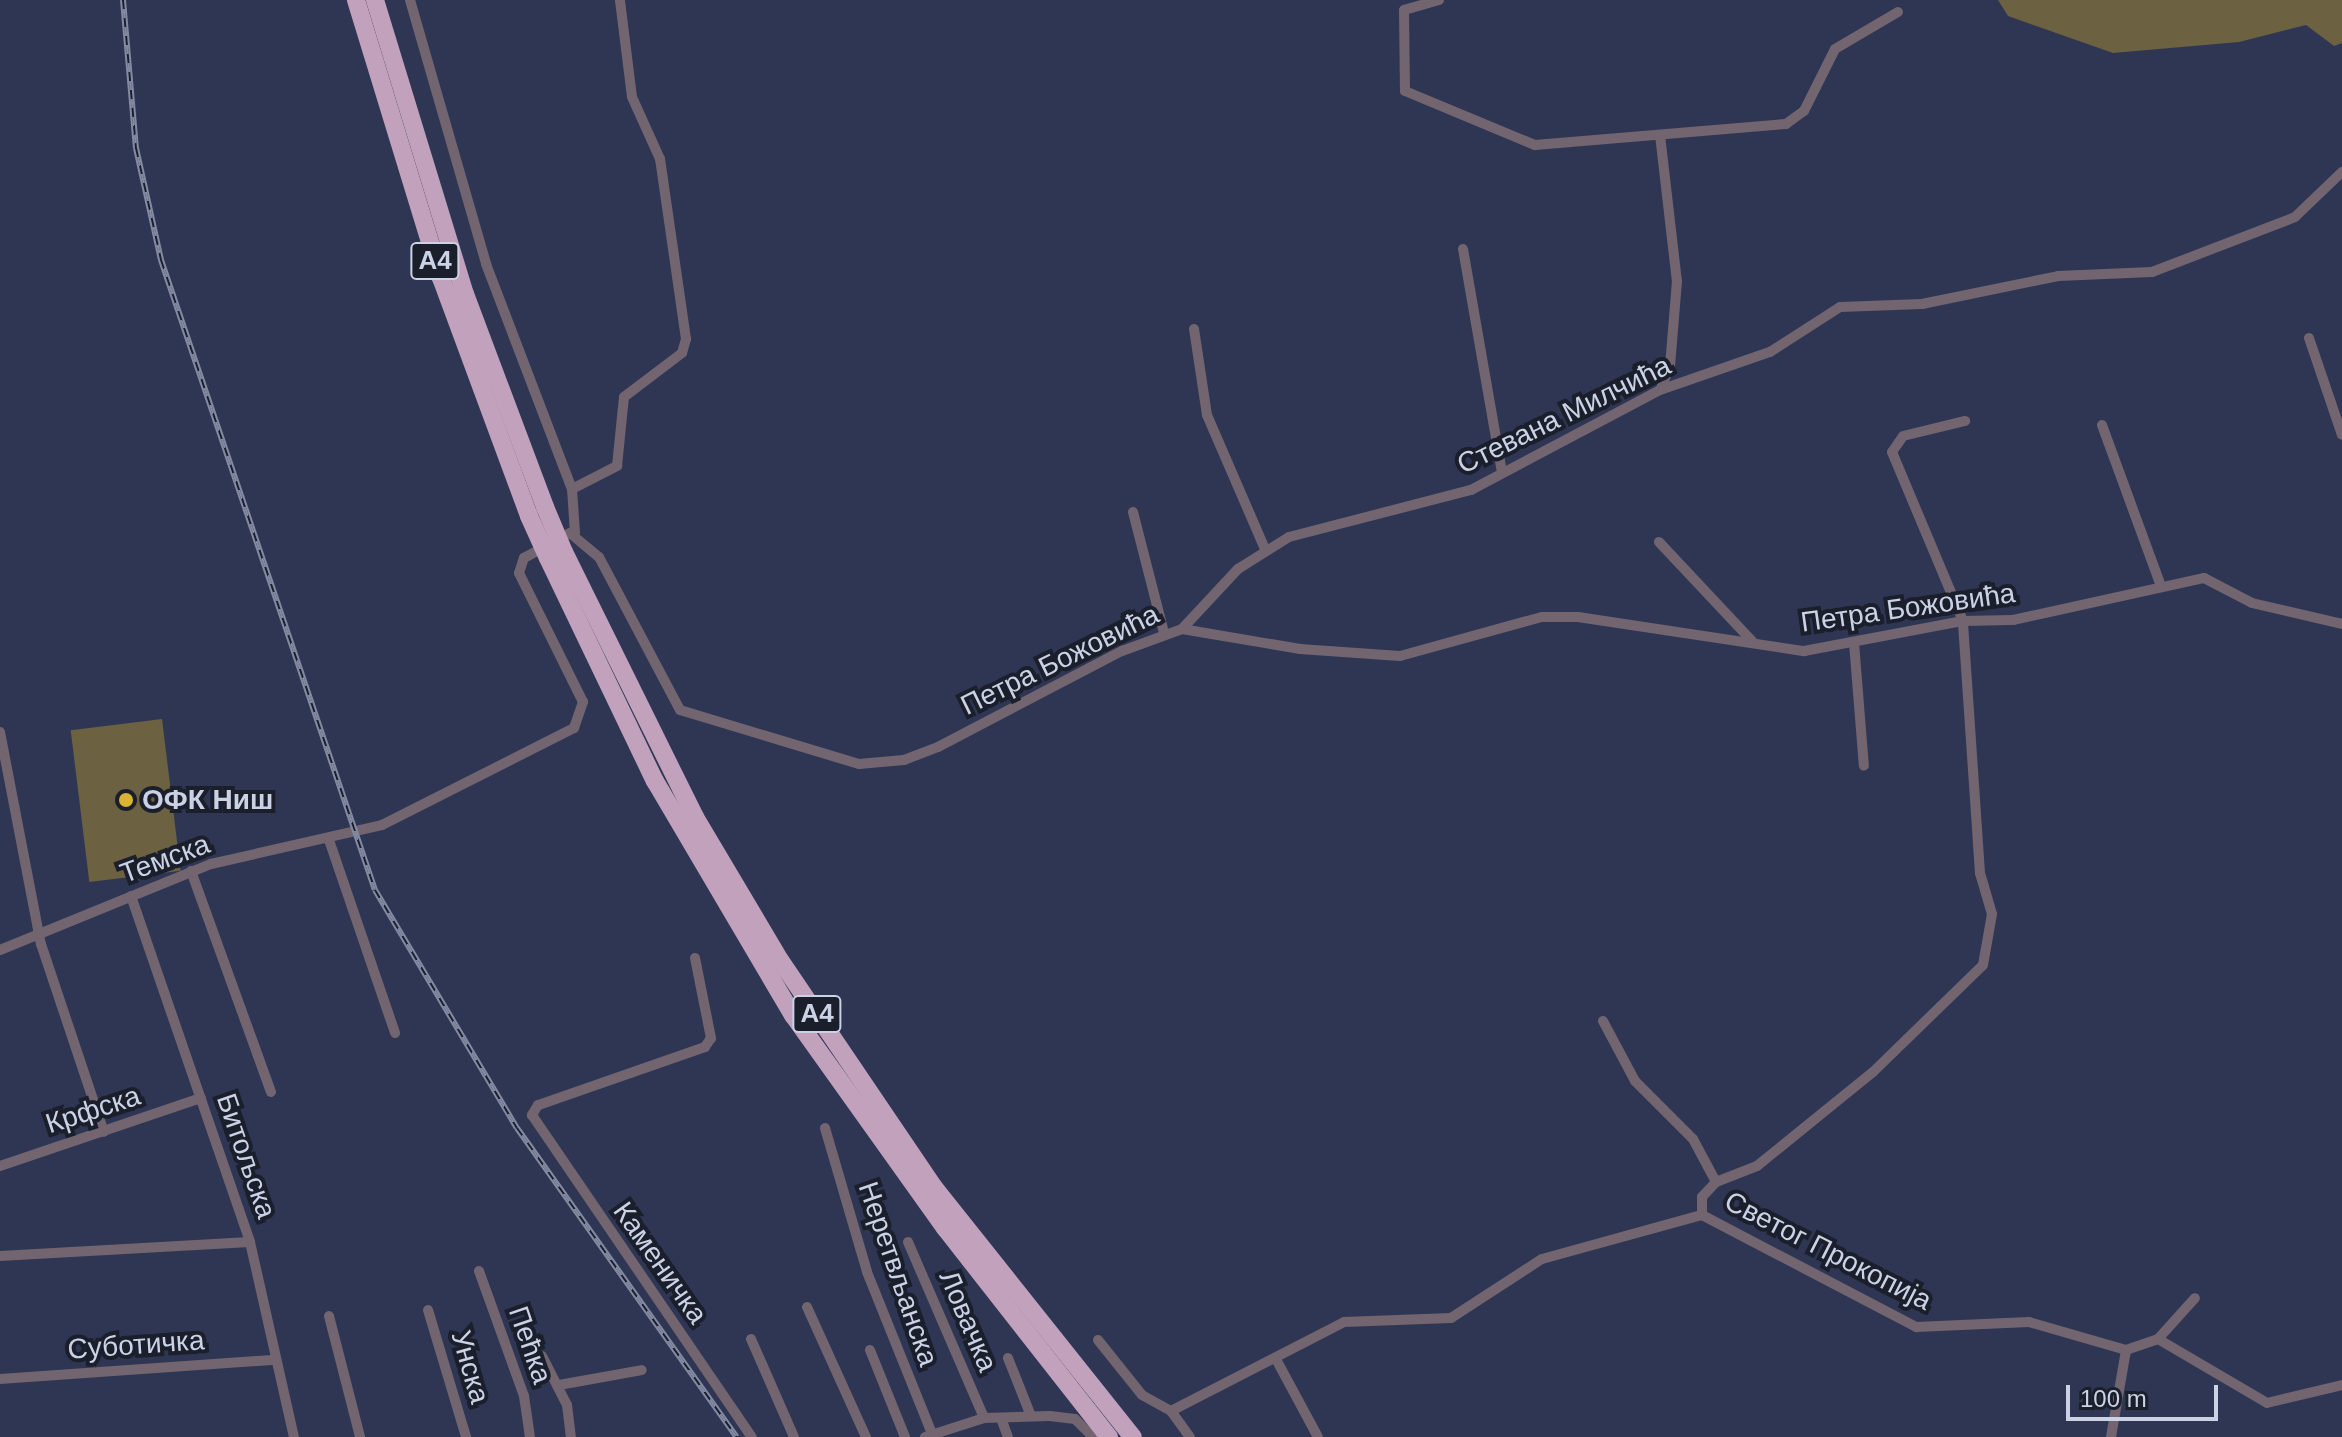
<!DOCTYPE html>
<html>
<head>
<meta charset="utf-8">
<style>
  body { margin:0 }
  #map { position:relative; width:2342px; height:1437px; overflow:hidden; background:#2e3654; font-family:Arial,sans-serif }
  div>[style] { position:absolute }
  .green>* { inset:0; background:#6c6141; transform-origin:0 0 }
  .street>* { height:10px; margin:-5px; padding:0 5px; transform-origin:5px; border-radius:5px; background:#726570 }
  .highway>* { height:18px; margin:-9px; padding:0 9px; transform-origin:9px; border-radius:9px; background:#c1a1bc }
  .rail>* { height:6px; margin-top:-3px; transform-origin:0; background:repeating-linear-gradient(90deg,#1b1f2c 0 9px,#838aa2 0 18px); box-sizing:border-box; border-block:2px solid #838aa2 }
  .highway-bridge>* { height:18px; margin:-9px; padding:0 9px; transform-origin:9px; border-radius:9px; background:#c1a1bc }
  .dots>* { width:22px; height:22px; translate:-50% -50%; box-sizing:border-box; border:4px solid #1b1f2c; border-radius:50% }
  span { translate:-50% -50%; white-space:nowrap; text-align:center; line-height:1.15; -webkit-text-stroke:8px #1b1f2c; paint-order:stroke }
  .shield-label span { padding:2px 6px; background:#1b1f2c; border:2px solid; border-radius:6px; -webkit-text-stroke-width:0 }
  .shield-label { font-size:26px; color:#ccd2e5; font-weight:700 }
  .street-label { font-size:28px; color:#ccd2e5 }
  .poi-label { font-size:28px; color:#ccd2e5; font-weight:700 }
  .left { translate:0 -50%; text-align:left }
  .scale { position:absolute; left:2066px; top:1385px; width:152px; height:36px; box-sizing:border-box; border:4px solid #ccd2e5; border-top:0; padding-left:10px; font-size:24px; line-height:28px; white-space:nowrap; color:#ccd2e5; -webkit-text-stroke:6px #1b1f2c; paint-order:stroke }
</style>
</head>
<body>
<div id="map">
  <div class="green">
    <i style="clip-path:polygon(1998px 0,2342px 0,2342px 43px,2334px 46px,2306px 25px,2239px 42px,2113px 53px,2008px 16px)"></i>
    <i style="left:162px;top:719px;width:153px;height:92px;rotate:83deg"></i>
  </div>
  <div class="street">
    <i style="left:410px;top:0;width:275px;rotate:73.9deg"></i>
    <i style="left:486px;top:264px;width:241px;rotate:69.1deg"></i>
    <i style="left:572px;top:489px;width:44px;rotate:86.1deg"></i>
    <i style="left:1439px;top:0;width:36px;rotate:164deg"></i>
    <i style="left:1404px;top:10px;width:81px;rotate:89.3deg"></i>
    <i style="left:1405px;top:91px;width:141px;rotate:22.6deg"></i>
    <i style="left:1535px;top:145px;width:252px;rotate:-4.8deg"></i>
    <i style="left:1786px;top:124px;width:22px;rotate:-36deg"></i>
    <i style="left:1804px;top:111px;width:69px;rotate:-63.4deg"></i>
    <i style="left:1835px;top:49px;width:73px;rotate:-30.4deg"></i>
    <i style="left:1660px;top:135px;width:147px;rotate:83.4deg"></i>
    <i style="left:1677px;top:281px;width:85px;rotate:94.7deg"></i>
    <i style="left:1670px;top:366px;width:24px;rotate:112deg"></i>
    <i style="left:1463px;top:249px;width:226px;rotate:80.1deg"></i>
    <i style="left:1194px;top:329px;width:87px;rotate:81.4deg"></i>
    <i style="left:1207px;top:415px;width:146px;rotate:66.6deg"></i>
    <i style="left:2309px;top:338px;width:102px;rotate:71.2deg"></i>
    <i style="left:2102px;top:425px;width:171px;rotate:69.9deg"></i>
    <i style="left:572px;top:489px;width:51px;rotate:-27.1deg"></i>
    <i style="left:617px;top:466px;width:69px;rotate:-84.2deg"></i>
    <i style="left:624px;top:397px;width:73px;rotate:-37.2deg"></i>
    <i style="left:682px;top:353px;width:15px;rotate:-74deg"></i>
    <i style="left:686px;top:339px;width:182px;rotate:-98.2deg"></i>
    <i style="left:660px;top:159px;width:68px;rotate:-114.3deg"></i>
    <i style="left:632px;top:97px;width:98px;rotate:-97.1deg"></i>
    <i style="left:1133px;top:512px;width:125px;rotate:75.6deg"></i>
    <i style="left:1659px;top:542px;width:136px;rotate:46.8deg"></i>
    <i style="left:1182px;top:629px;width:82px;rotate:-47deg"></i>
    <i style="left:1238px;top:569px;width:60px;rotate:-32.1deg"></i>
    <i style="left:1289px;top:537px;width:188px;rotate:-14.5deg"></i>
    <i style="left:1471px;top:490px;width:214px;rotate:-27.9deg"></i>
    <i style="left:1660px;top:390px;width:116px;rotate:-19.1deg"></i>
    <i style="left:1770px;top:352px;width:83px;rotate:-32.7deg"></i>
    <i style="left:1840px;top:307px;width:82px;rotate:-2.1deg"></i>
    <i style="left:1922px;top:304px;width:139px;rotate:-11.6deg"></i>
    <i style="left:2058px;top:276px;width:94px;rotate:-2.4deg"></i>
    <i style="left:2152px;top:272px;width:153px;rotate:-21deg"></i>
    <i style="left:2295px;top:217px;width:65px;rotate:-43.8deg"></i>
    <i style="left:1854px;top:643px;width:123px;rotate:85.4deg"></i>
    <i style="left:0;top:732px;width:216px;rotate:79.1deg"></i>
    <i style="left:41px;top:944px;width:198px;rotate:71.5deg"></i>
    <i style="left:329px;top:840px;width:204px;rotate:71.1deg"></i>
    <i style="left:191px;top:871px;width:235px;rotate:70.1deg"></i>
    <i style="left:131px;top:896px;width:366px;rotate:71deg"></i>
    <i style="left:250px;top:1242px;width:200px;rotate:77.3deg"></i>
    <i style="left:0;top:950px;width:228px;rotate:-22.2deg"></i>
    <i style="left:211px;top:864px;width:175px;rotate:-12.8deg"></i>
    <i style="left:382px;top:825px;width:215px;rotate:-26.8deg"></i>
    <i style="left:574px;top:728px;width:28px;rotate:-71deg"></i>
    <i style="left:583px;top:702px;width:144px;rotate:-116.4deg"></i>
    <i style="left:519px;top:573px;width:16px;rotate:-72deg"></i>
    <i style="left:524px;top:558px;width:52px;rotate:-28.5deg"></i>
    <i style="left:570px;top:533px;width:38px;rotate:40deg"></i>
    <i style="left:599px;top:557px;width:173px;rotate:62.1deg"></i>
    <i style="left:680px;top:710px;width:187px;rotate:16.8deg"></i>
    <i style="left:859px;top:764px;width:45px;rotate:-5.1deg"></i>
    <i style="left:904px;top:760px;width:36px;rotate:-21deg"></i>
    <i style="left:938px;top:747px;width:208px;rotate:-27.6deg"></i>
    <i style="left:1122px;top:651px;width:64px;rotate:-20.1deg"></i>
    <i style="left:1182px;top:629px;width:120px;rotate:9.6deg"></i>
    <i style="left:1300px;top:649px;width:100px;rotate:4deg"></i>
    <i style="left:1400px;top:656px;width:147px;rotate:-15.4deg"></i>
    <i style="left:1542px;top:617px;width:36px"></i>
    <i style="left:1578px;top:617px;width:229px;rotate:8.6deg"></i>
    <i style="left:1804px;top:651px;width:162px;rotate:-10.7deg"></i>
    <i style="left:1963px;top:621px;width:50px;rotate:-1.1deg"></i>
    <i style="left:2013px;top:620px;width:196px;rotate:-12.4deg"></i>
    <i style="left:2204px;top:578px;width:54px;rotate:27.5deg"></i>
    <i style="left:2252px;top:603px;width:92px;rotate:13.1deg"></i>
    <i style="left:695px;top:958px;width:82px;rotate:78.7deg"></i>
    <i style="left:711px;top:1038px;width:11px;rotate:124deg"></i>
    <i style="left:705px;top:1047px;width:177px;rotate:160.8deg"></i>
    <i style="left:538px;top:1105px;width:12px;rotate:121deg"></i>
    <i style="left:532px;top:1115px;width:390px;rotate:55.7deg"></i>
    <i style="left:1603px;top:1021px;width:68px;rotate:61.9deg"></i>
    <i style="left:1635px;top:1081px;width:82px;rotate:45deg"></i>
    <i style="left:1693px;top:1139px;width:49px;rotate:61.9deg"></i>
    <i style="left:825px;top:1128px;width:150px;rotate:73.7deg"></i>
    <i style="left:867px;top:1272px;width:175px;rotate:68.1deg"></i>
    <i style="left:0;top:1166px;width:212px;rotate:-18.7deg"></i>
    <i style="left:1702px;top:1215px;width:18px;rotate:-90deg"></i>
    <i style="left:1702px;top:1197px;width:21px;rotate:-47deg"></i>
    <i style="left:1716px;top:1182px;width:44px;rotate:-21.3deg"></i>
    <i style="left:1757px;top:1166px;width:149px;rotate:-39deg"></i>
    <i style="left:1873px;top:1072px;width:153px;rotate:-44.2deg"></i>
    <i style="left:1983px;top:965px;width:52px;rotate:-80deg"></i>
    <i style="left:1992px;top:914px;width:43px;rotate:-106.3deg"></i>
    <i style="left:1980px;top:873px;width:253px;rotate:-93.9deg"></i>
    <i style="left:1963px;top:621px;width:183px;rotate:-112.8deg"></i>
    <i style="left:1892px;top:452px;width:19px;rotate:-55deg"></i>
    <i style="left:1903px;top:436px;width:64px;rotate:-13.6deg"></i>
    <i style="left:908px;top:1242px;width:192px;rotate:66.6deg"></i>
    <i style="left:0;top:1256px;width:250px;rotate:-3.2deg"></i>
    <i style="left:479px;top:1271px;width:133px;rotate:70.2deg"></i>
    <i style="left:524px;top:1396px;width:41px;rotate:81.7deg"></i>
    <i style="left:807px;top:1307px;width:143px;rotate:65.6deg"></i>
    <i style="left:428px;top:1310px;width:133px;rotate:73.3deg"></i>
    <i style="left:329px;top:1316px;width:125px;rotate:75.6deg"></i>
    <i style="left:751px;top:1339px;width:107px;rotate:66.3deg"></i>
    <i style="left:2158px;top:1339px;width:126px;rotate:30.4deg"></i>
    <i style="left:2267px;top:1403px;width:77px;rotate:-13.5deg"></i>
    <i style="left:1098px;top:1340px;width:70px;rotate:51.3deg"></i>
    <i style="left:1142px;top:1395px;width:33px;rotate:29deg"></i>
    <i style="left:870px;top:1350px;width:94px;rotate:68.1deg"></i>
    <i style="left:2126px;top:1350px;width:34px;rotate:-19deg"></i>
    <i style="left:2158px;top:1339px;width:55px;rotate:-47.9deg"></i>
    <i style="left:542px;top:1356px;width:55px;rotate:63deg"></i>
    <i style="left:567px;top:1405px;width:32px;rotate:83deg"></i>
    <i style="left:1008px;top:1358px;width:62px;rotate:68.4deg"></i>
    <i style="left:1277px;top:1361px;width:86px;rotate:61.7deg"></i>
    <i style="left:0;top:1379px;width:276px;rotate:-4deg"></i>
    <i style="left:559px;top:1385px;width:84px;rotate:-10.2deg"></i>
    <i style="left:1171px;top:1411px;width:195px;rotate:-27.2deg"></i>
    <i style="left:1344px;top:1322px;width:107px;rotate:-2.1deg"></i>
    <i style="left:1451px;top:1318px;width:108px;rotate:-33deg"></i>
    <i style="left:1542px;top:1259px;width:166px;rotate:-15.4deg"></i>
    <i style="left:1702px;top:1215px;width:242px;rotate:27.6deg"></i>
    <i style="left:1916px;top:1327px;width:113px;rotate:-2.5deg"></i>
    <i style="left:2029px;top:1322px;width:101px;rotate:16.1deg"></i>
    <i style="left:1171px;top:1411px;width:32px;rotate:54deg"></i>
    <i style="left:1001px;top:1418px;width:20px;rotate:70deg"></i>
    <i style="left:925px;top:1437px;width:62px;rotate:-17.9deg"></i>
    <i style="left:984px;top:1418px;width:66px;rotate:-1.7deg"></i>
    <i style="left:1050px;top:1416px;width:25px;rotate:7deg"></i>
    <i style="left:1075px;top:1419px;width:25px;rotate:45deg"></i>
    <i style="left:2111px;top:1437px;width:88px;rotate:-80.2deg"></i>
  </div>
  <div class="highway">
    <i style="left:356px;top:0;width:291px;rotate:73deg"></i>
    <i style="left:441px;top:278px;width:254px;rotate:69.7deg"></i>
    <i style="left:375px;top:0;width:307px;rotate:73deg"></i>
    <i style="left:465px;top:294px;width:228px;rotate:69.4deg"></i>
    <i style="left:564px;top:552px;width:296px;rotate:63.7deg"></i>
    <i style="left:695px;top:817px;width:166px;rotate:59.3deg"></i>
    <i style="left:780px;top:960px;width:273px;rotate:55.9deg"></i>
    <i style="left:933px;top:1186px;width:321px;rotate:51.5deg"></i>
    <i style="left:548px;top:558px;width:247px;rotate:64.4deg"></i>
    <i style="left:655px;top:781px;width:272px;rotate:59.5deg"></i>
    <i style="left:793px;top:1015px;width:262px;rotate:54.5deg"></i>
    <i style="left:945px;top:1228px;width:266px;rotate:51.9deg"></i>
  </div>
  <div class="rail">
    <i style="left:123px;top:0;width:149px;rotate:85deg"></i>
    <i style="left:136px;top:148px;width:115px;rotate:77.4deg"></i>
    <i style="left:161px;top:260px;width:665px;rotate:71.24deg"></i>
    <i style="left:375px;top:890px;width:277px;rotate:59.2deg"></i>
    <i style="left:517px;top:1128px;width:379px;rotate:54.6deg"></i>
  </div>
  <div class="highway-bridge">
    <i style="left:545px;top:507px;width:49px;rotate:67.1deg"></i>
    <i style="left:529px;top:516px;width:46px;rotate:65.7deg"></i>
  </div>
  <div class="dots">
    <i style="left:126px;top:800px;background:#d9b334"></i>
  </div>
  <div class="shield-label">
    <span style="left:435px;top:261px">A4</span>
    <span style="left:817px;top:1014px">A4</span>
  </div>
  <div class="street-label">
    <span style="left:1564px;top:415px;rotate:-26deg">Стевана Милчића</span>
    <span style="left:1908px;top:608px;rotate:-8deg">Петра Божовића</span>
    <span style="left:1060px;top:660px;rotate:-26deg">Петра Божовића</span>
    <span style="left:165px;top:859px;rotate:-20deg">Темска</span>
    <span style="left:93px;top:1110px;rotate:-18deg">Крфска</span>
    <span style="left:246px;top:1156px;rotate:71deg">Битољска</span>
    <span style="left:1828px;top:1251px;rotate:27deg">Светог Прокопија</span>
    <span style="left:660px;top:1263px;rotate:55deg">Каменичка</span>
    <span style="left:898px;top:1274px;rotate:71deg">Неретвљанска</span>
    <span style="left:968px;top:1321px;rotate:67deg">Ловачка</span>
    <span style="left:136px;top:1345px;rotate:-4deg">Суботичка</span>
    <span style="left:530px;top:1345px;rotate:71deg">Пећка</span>
    <span style="left:470px;top:1367px;rotate:74deg">Унска</span>
  </div>
  <div class="poi-label">
    <span class="left" style="left:142px;top:800px">ОФК Ниш</span>
  </div>
  <div class="scale">100 m</div>
</div>
</body>
</html>
